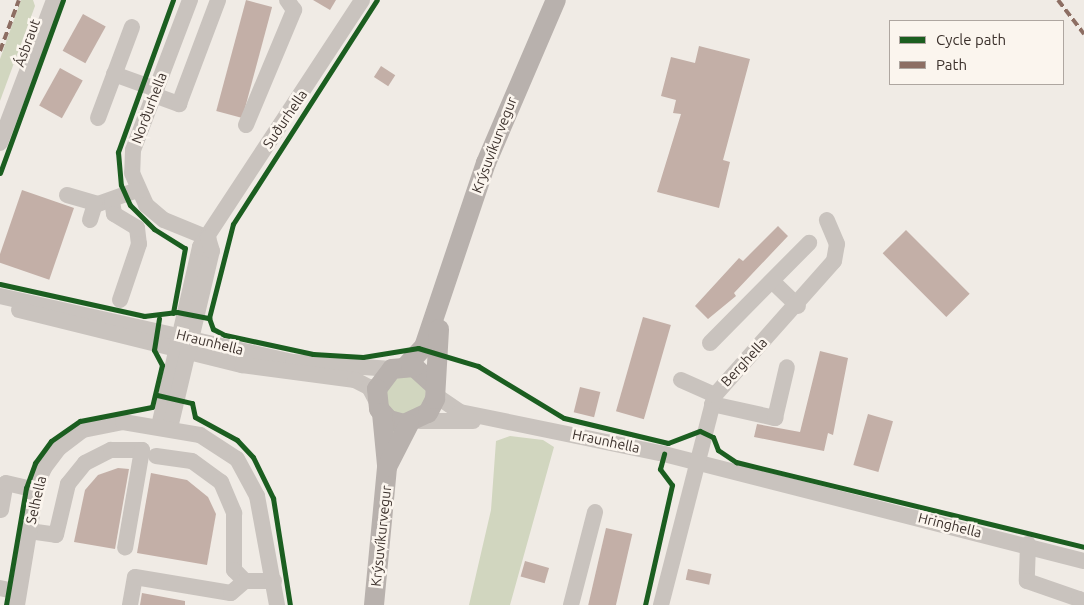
<!DOCTYPE html>
<html>
<head>
<meta charset="utf-8">
<style>
  body { margin:0 }
  #map { position:relative; width:1084px; height:605px; overflow:hidden; background:#f0ebe5; font-family:Ubuntu,sans-serif }
  div>[style] { position:absolute }
  .green>* { inset:0; background:#d1d6bf }
  .building>* { inset:0; background:#c3afa7; transform-origin:0 0 }
  .minor>* { height:16px; margin:-8px; padding:0 8px; transform-origin:8px; border-radius:8px; background:#c9c3be }
  .major>* { height:20px; margin:-10px; padding:0 10px; transform-origin:10px; border-radius:10px; background:#b8b1ad }
  .quiet>* { height:4px; margin-top:-2px; transform-origin:0; background:repeating-linear-gradient(90deg,#8d6e63 0 8px,transparent 0 12px) }
  .cycleway>* { height:5px; margin:-2.5px; padding:0 2.5px; transform-origin:2.5px; border-radius:2.5px; background:#1b5e20 }
  span { translate:-50% -50%; white-space:nowrap; text-align:center; line-height:1.15; -webkit-text-stroke:5px #fbf5ee; paint-order:stroke }
  .street-label { font-size:14px; color:#3b302b }
  .legend { position:absolute; left:889px; top:20px; width:175px; height:65px; box-sizing:border-box; background:#fbf5ee; border:1px solid #aea6a0; margin:0; padding:6px 9px; list-style:none; font-size:15px; color:#3b302b }
  .legend li { display:flex; align-items:center; gap:10px; height:25px }
  .legend b { width:25px; border:1px solid #aea6a0 }
</style>
</head>
<body>
<div id="map">
  <div class="green">
    <i style="clip-path:polygon(21px 0,33px 0,35px 6px,0 101px,0 59px)"></i>
    <i style="clip-path:polygon(407px 373px,426px 387px,425px 405px,408px 417px,388px 409px,386px 385px)"></i>
    <i style="clip-path:polygon(510px 436px,543px 440px,554px 447px,510px 605px,469px 605px,491px 510px,496px 441px)"></i>
  </div>
  <div class="building">
    <i style="left:246px;top:0;width:27px;height:115px;rotate:15deg"></i>
    <i style="clip-path:polygon(313px 0,336px 0,330px 10px)"></i>
    <i style="left:83px;top:14px;width:26px;height:42px;rotate:29deg"></i>
    <i style="clip-path:polygon(699px 46px,750px 59px,723px 160px,730px 162px,719px 208px,657px 192px,681px 114px,673px 113px,676px 100px,661px 96px,671px 57px,695px 63px)"></i>
    <i style="left:381px;top:66px;width:17px;height:13px;rotate:33deg"></i>
    <i style="left:60px;top:68px;width:26px;height:43px;rotate:29deg"></i>
    <i style="left:22px;top:190px;width:55px;height:76px;rotate:19deg"></i>
    <i style="clip-path:polygon(778px 226px,788px 236px,734px 293px,736px 296px,708px 319px,695px 306px,739px 258px,743px 261px)"></i>
    <i style="left:906px;top:230px;width:90px;height:33px;rotate:45deg"></i>
    <i style="left:643px;top:317px;width:29px;height:98px;rotate:16deg"></i>
    <i style="clip-path:polygon(820px 351px,848px 358px,833px 435px,828px 433px,824px 451px,754px 437px,757px 424px,800px 432px)"></i>
    <i style="left:580px;top:387px;width:21px;height:26px;rotate:14deg"></i>
    <i style="left:868px;top:414px;width:26px;height:53px;rotate:16deg"></i>
    <i style="clip-path:polygon(118px 468px,129px 469px,115px 549px,74px 542px,85px 490px,98px 475px)"></i>
    <i style="clip-path:polygon(151px 473px,187px 480px,208px 497px,216px 514px,207px 565px,137px 553px)"></i>
    <i style="left:606px;top:528px;width:27px;height:79px;rotate:13deg"></i>
    <i style="left:525px;top:561px;width:25px;height:16px;rotate:16deg"></i>
    <i style="left:688px;top:569px;width:24px;height:11px;rotate:12deg"></i>
    <i style="clip-path:polygon(142px 593px,185px 601px,185px 605px,140px 605px)"></i>
  </div>
  <div class="minor">
    <i style="left:190px;top:0;width:160px;rotate:110.8deg"></i>
    <i style="left:133px;top:150px;width:23px;rotate:92deg"></i>
    <i style="left:132px;top:173px;width:35px;rotate:66deg"></i>
    <i style="left:146px;top:205px;width:23px;rotate:40deg"></i>
    <i style="left:164px;top:220px;width:48px;rotate:22.2deg"></i>
    <i style="left:114px;top:74px;width:45px;rotate:19.7deg"></i>
    <i style="left:154px;top:95px;width:27px;rotate:20deg"></i>
    <i style="left:179px;top:104px;width:111px;rotate:-69.4deg"></i>
    <i style="left:98px;top:118px;width:97px;rotate:-69.5deg"></i>
    <i style="left:246px;top:125px;width:125px;rotate:-67.3deg"></i>
    <i style="left:294px;top:10px;width:12px;rotate:-125deg"></i>
    <i style="left:0;top:143px;width:153px;rotate:-69.3deg"></i>
    <i style="left:67px;top:195px;width:32px;rotate:16deg"></i>
    <i style="left:98px;top:204px;width:41px;rotate:-19.7deg"></i>
    <i style="left:112px;top:201px;width:13px;rotate:81deg"></i>
    <i style="left:114px;top:214px;width:27px;rotate:31deg"></i>
    <i style="left:137px;top:228px;width:16px;rotate:83deg"></i>
    <i style="left:139px;top:244px;width:59px;rotate:108.7deg"></i>
    <i style="left:90px;top:220px;width:17px;rotate:-73deg"></i>
    <i style="left:772px;top:281px;width:36px;rotate:44deg"></i>
    <i style="left:0;top:296px;width:300px;rotate:12.7deg"></i>
    <i style="left:293px;top:362px;width:99px;rotate:4deg"></i>
    <i style="left:19px;top:310px;width:230px;rotate:13.9deg"></i>
    <i style="left:242px;top:365px;width:114px;rotate:7.6deg"></i>
    <i style="left:355px;top:380px;width:16px;rotate:27deg"></i>
    <i style="left:369px;top:387px;width:15px;rotate:62deg"></i>
    <i style="left:710px;top:343px;width:141px;rotate:-45.3deg"></i>
    <i style="left:681px;top:380px;width:37px;rotate:24deg"></i>
    <i style="left:435px;top:395px;width:30px;rotate:34deg"></i>
    <i style="left:460px;top:412px;width:208px;rotate:11.6deg"></i>
    <i style="left:664px;top:454px;width:433px;rotate:14.3deg"></i>
    <i style="left:712px;top:404px;width:65px;rotate:12.5deg"></i>
    <i style="left:775px;top:418px;width:52px;rotate:-76.8deg"></i>
    <i style="left:420px;top:421px;width:53px"></i>
    <i style="left:159px;top:426px;width:184px;rotate:-77.1deg"></i>
    <i style="left:200px;top:247px;width:295px;rotate:-56.7deg"></i>
    <i style="left:170px;top:428px;width:182px;rotate:-76.7deg"></i>
    <i style="left:212px;top:251px;width:14px;rotate:-107deg"></i>
    <i style="left:156px;top:456px;width:36px;rotate:8deg"></i>
    <i style="left:192px;top:461px;width:36px;rotate:36deg"></i>
    <i style="left:221px;top:482px;width:34px;rotate:67deg"></i>
    <i style="left:234px;top:513px;width:57px;rotate:90deg"></i>
    <i style="left:234px;top:570px;width:16px;rotate:45deg"></i>
    <i style="left:245px;top:581px;width:29px"></i>
    <i style="left:1px;top:510px;width:27px;rotate:-80deg"></i>
    <i style="left:6px;top:483px;width:31px;rotate:13deg"></i>
    <i style="left:29px;top:531px;width:27px;rotate:8deg"></i>
    <i style="left:56px;top:535px;width:52px;rotate:-76.8deg"></i>
    <i style="left:68px;top:484px;width:27px;rotate:-51deg"></i>
    <i style="left:85px;top:463px;width:29px;rotate:-27deg"></i>
    <i style="left:111px;top:450px;width:31px"></i>
    <i style="left:142px;top:450px;width:99px;rotate:99.8deg"></i>
    <i style="left:1028px;top:544px;width:37px;rotate:92deg"></i>
    <i style="left:1027px;top:581px;width:55px;rotate:19.1deg"></i>
    <i style="left:1079px;top:599px;width:7px;rotate:56deg"></i>
    <i style="left:0;top:588px;width:19px;rotate:12deg"></i>
    <i style="left:17px;top:605px;width:123px;rotate:-80.6deg"></i>
    <i style="left:37px;top:484px;width:17px;rotate:-66deg"></i>
    <i style="left:44px;top:468px;width:25px;rotate:-53deg"></i>
    <i style="left:59px;top:448px;width:30px;rotate:-37deg"></i>
    <i style="left:83px;top:430px;width:41px;rotate:-11.3deg"></i>
    <i style="left:123px;top:422px;width:78px;rotate:9.6deg"></i>
    <i style="left:200px;top:435px;width:44px;rotate:33deg"></i>
    <i style="left:237px;top:459px;width:42px;rotate:61.6deg"></i>
    <i style="left:257px;top:496px;width:111px;rotate:79.6deg"></i>
    <i style="left:130px;top:605px;width:28px;rotate:-80deg"></i>
    <i style="left:135px;top:577px;width:97px;rotate:9.5deg"></i>
    <i style="left:231px;top:593px;width:18px;rotate:-41deg"></i>
    <i style="left:571px;top:605px;width:96px;rotate:-75.5deg"></i>
    <i style="left:661px;top:605px;width:217px;rotate:-75.6deg"></i>
    <i style="left:715px;top:395px;width:179px;rotate:-48.4deg"></i>
    <i style="left:834px;top:261px;width:17px;rotate:-80deg"></i>
    <i style="left:837px;top:244px;width:26px;rotate:-113deg"></i>
  </div>
  <div class="major">
    <i style="left:406px;top:366px;width:26px;rotate:-47deg"></i>
    <i style="left:424px;top:347px;width:194px;rotate:-71.4deg"></i>
    <i style="left:486px;top:163px;width:177px;rotate:-66.8deg"></i>
    <i style="left:432px;top:383px;width:24px;rotate:-138deg"></i>
    <i style="left:414px;top:367px;width:22px;rotate:175deg"></i>
    <i style="left:392px;top:369px;width:25px;rotate:127deg"></i>
    <i style="left:377px;top:389px;width:20px;rotate:84deg"></i>
    <i style="left:379px;top:409px;width:15px;rotate:48deg"></i>
    <i style="left:389px;top:420px;width:16px;rotate:15deg"></i>
    <i style="left:404px;top:424px;width:26px;rotate:-25deg"></i>
    <i style="left:428px;top:413px;width:16px;rotate:-63deg"></i>
    <i style="left:435px;top:399px;width:70px;rotate:-86.7deg"></i>
    <i style="left:382px;top:413px;width:52px;rotate:84.5deg"></i>
    <i style="left:374px;top:605px;width:139px;rotate:-84.6deg"></i>
    <i style="left:387px;top:467px;width:48px;rotate:-62.9deg"></i>
  </div>
  <div class="quiet">
    <i style="left:1058px;top:0;width:43px;rotate:52.6deg"></i>
    <i style="left:0;top:51px;width:54px;rotate:-69.6deg"></i>
  </div>
  <div class="cycleway">
    <i style="left:173px;top:0;width:162px;rotate:109.9deg"></i>
    <i style="left:118px;top:152px;width:33px;rotate:85deg"></i>
    <i style="left:121px;top:185px;width:22px;rotate:66deg"></i>
    <i style="left:130px;top:205px;width:34px;rotate:45deg"></i>
    <i style="left:154px;top:229px;width:36px;rotate:32deg"></i>
    <i style="left:185px;top:248px;width:66px;rotate:100.5deg"></i>
    <i style="left:0;top:173px;width:184px;rotate:-70deg"></i>
    <i style="left:0;top:284px;width:148px;rotate:12.5deg"></i>
    <i style="left:144px;top:316px;width:33px;rotate:-7deg"></i>
    <i style="left:177px;top:312px;width:33px;rotate:11deg"></i>
    <i style="left:209px;top:318px;width:12px;rotate:70deg"></i>
    <i style="left:213px;top:329px;width:13px;rotate:27deg"></i>
    <i style="left:225px;top:335px;width:90px;rotate:12.2deg"></i>
    <i style="left:313px;top:354px;width:50px;rotate:3.4deg"></i>
    <i style="left:363px;top:357px;width:56px;rotate:-9.3deg"></i>
    <i style="left:418px;top:348px;width:63px;rotate:16.7deg"></i>
    <i style="left:478px;top:366px;width:100px;rotate:31.2deg"></i>
    <i style="left:564px;top:418px;width:107px;rotate:13.5deg"></i>
    <i style="left:668px;top:443px;width:34px;rotate:-21deg"></i>
    <i style="left:700px;top:431px;width:14px;rotate:25deg"></i>
    <i style="left:713px;top:437px;width:14px;rotate:69deg"></i>
    <i style="left:718px;top:450px;width:22px;rotate:34deg"></i>
    <i style="left:736px;top:462px;width:358px;rotate:13.7deg"></i>
    <i style="left:209px;top:318px;width:97px;rotate:-75.7deg"></i>
    <i style="left:233px;top:224px;width:266px;rotate:-57.3deg"></i>
    <i style="left:157px;top:395px;width:36px;rotate:13deg"></i>
    <i style="left:192px;top:403px;width:14px;rotate:78deg"></i>
    <i style="left:195px;top:417px;width:48px;rotate:28.7deg"></i>
    <i style="left:237px;top:440px;width:23px;rotate:47deg"></i>
    <i style="left:253px;top:457px;width:46px;rotate:64deg"></i>
    <i style="left:273px;top:498px;width:108px;rotate:81deg"></i>
    <i style="left:6px;top:605px;width:119px;rotate:-80.3deg"></i>
    <i style="left:26px;top:488px;width:27px;rotate:-70deg"></i>
    <i style="left:35px;top:463px;width:27px;rotate:-54deg"></i>
    <i style="left:51px;top:441px;width:35px;rotate:-35deg"></i>
    <i style="left:80px;top:421px;width:73px;rotate:-11deg"></i>
    <i style="left:152px;top:407px;width:43px;rotate:-76.6deg"></i>
    <i style="left:162px;top:365px;width:17px;rotate:-118deg"></i>
    <i style="left:154px;top:350px;width:32px;rotate:-81deg"></i>
    <i style="left:645px;top:605px;width:123px;rotate:-77.3deg"></i>
    <i style="left:672px;top:485px;width:20px;rotate:-127deg"></i>
    <i style="left:660px;top:469px;width:16px;rotate:-75deg"></i>
  </div>
  <div class="street-label">
    <span style="left:27px;top:43px;rotate:-70deg">Ásbraut</span>
    <span style="left:149px;top:108px;rotate:-69deg">Norðurhella</span>
    <span style="left:285px;top:119px;rotate:-56deg">Suðurhella</span>
    <span style="left:494px;top:145px;rotate:-69deg">Krýsuvíkurvegur</span>
    <span style="left:210px;top:342px;rotate:14deg">Hraunhella</span>
    <span style="left:744px;top:362px;rotate:-47deg">Berghella</span>
    <span style="left:606px;top:441px;rotate:12deg">Hraunhella</span>
    <span style="left:36px;top:500px;rotate:-77deg">Selhella</span>
    <span style="left:950px;top:525px;rotate:14deg">Hringhella</span>
    <span style="left:381px;top:536px;rotate:-84deg">Krýsuvíkurvegur</span>
  </div>
  <ul class="legend">
  <li><b style="height:6px;background:#1b5e20"></b>Cycle path</li>
  <li><b style="height:6px;background:#8d6e63"></b>Path</li>
  </ul>
</div>
</body>
</html>
